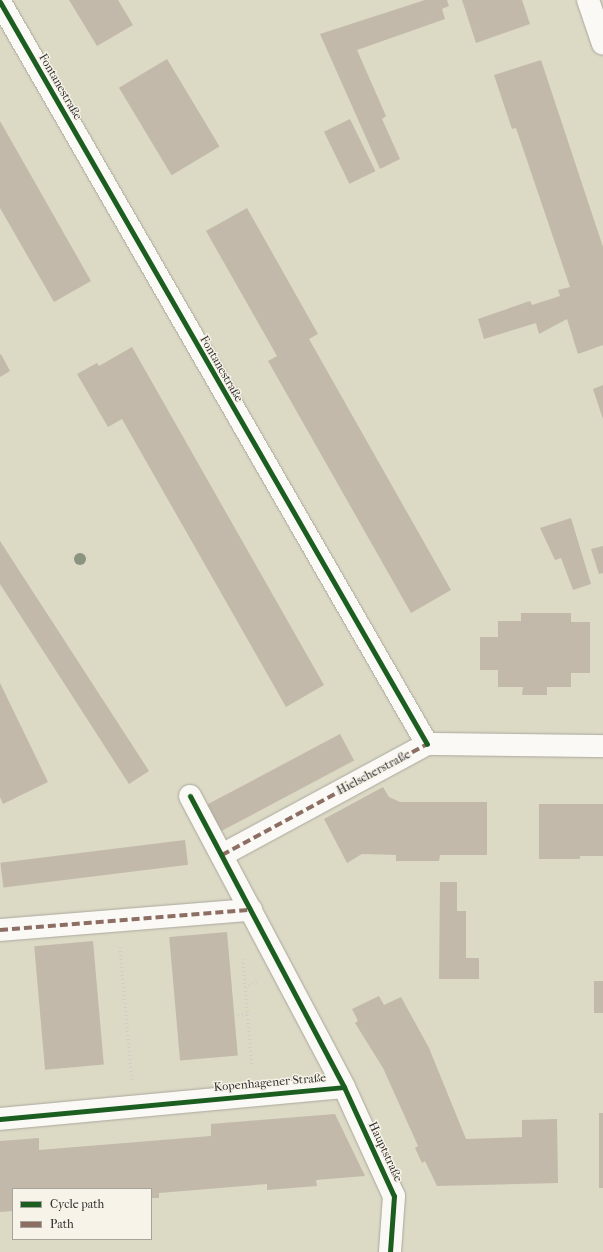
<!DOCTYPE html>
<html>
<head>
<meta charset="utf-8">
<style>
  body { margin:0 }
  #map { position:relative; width:603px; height:1252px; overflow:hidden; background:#dcd9c5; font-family:"IM FELL French Canon",serif }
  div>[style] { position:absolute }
  .building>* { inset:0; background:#c2b9aa; transform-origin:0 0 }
  .path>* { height:2.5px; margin-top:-1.25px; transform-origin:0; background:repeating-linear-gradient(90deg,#cecec9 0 1px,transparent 0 4px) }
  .roads { filter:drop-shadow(0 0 1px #aaa89c) drop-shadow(0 0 1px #aaa89c) }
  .minor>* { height:22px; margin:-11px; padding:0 11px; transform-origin:11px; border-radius:11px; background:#faf9f6 }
  .quiet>* { height:4px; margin-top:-2px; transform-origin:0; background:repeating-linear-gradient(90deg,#8d6e63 0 8px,transparent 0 12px) }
  .cycleway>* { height:5px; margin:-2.5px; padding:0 2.5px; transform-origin:2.5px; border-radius:2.5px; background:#1b5e20 }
  .trees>* { width:12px; height:12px; margin:-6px; border-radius:50%; background:#8b9480 }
  span { translate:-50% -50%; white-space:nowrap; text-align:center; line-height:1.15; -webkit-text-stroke:3px #f7f3e8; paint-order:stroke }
  .street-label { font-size:12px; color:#2b2b2b }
  .legend { position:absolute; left:12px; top:1188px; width:140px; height:52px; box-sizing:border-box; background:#f7f3e8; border:1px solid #a5a39c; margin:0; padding:5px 7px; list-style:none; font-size:12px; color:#2b2b2b }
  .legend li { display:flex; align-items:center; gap:8px; height:20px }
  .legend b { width:20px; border:1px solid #a5a39c }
</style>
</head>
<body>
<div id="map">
  <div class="building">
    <i style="clip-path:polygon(69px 0,118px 0,133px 25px,97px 46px)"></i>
    <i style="clip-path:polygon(425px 0,447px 0,449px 6px,442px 9px,445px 19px,357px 50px,386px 116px,382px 119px,400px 159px,380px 169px,320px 34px)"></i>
    <i style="clip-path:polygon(462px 0,522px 0,530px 24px,476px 43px)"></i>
    <i style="left:167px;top:59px;width:102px;height:56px;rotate:59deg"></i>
    <i style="clip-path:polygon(541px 60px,603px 247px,603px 345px,578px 354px,567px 319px,539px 334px,536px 323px,484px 339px,478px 319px,530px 301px,532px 305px,560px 296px,558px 290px,570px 287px,516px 128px,512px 129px,494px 75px)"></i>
    <i style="left:350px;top:119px;width:58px;height:29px;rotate:64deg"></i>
    <i style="clip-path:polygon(0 121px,91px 281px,54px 302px,0 208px)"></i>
    <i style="clip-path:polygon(247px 208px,318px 334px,309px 339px,451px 590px,411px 613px,268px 361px,277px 356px,206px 231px)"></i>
    <i style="clip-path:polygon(132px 347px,324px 685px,286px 707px,122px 419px,108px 427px,77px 374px,97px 363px,99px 366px)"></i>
    <i style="clip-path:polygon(1px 354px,10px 371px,0 377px,0 355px)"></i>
    <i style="clip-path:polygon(603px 385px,603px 419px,593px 389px)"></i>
    <i style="clip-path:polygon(571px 518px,591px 584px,573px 590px,561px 558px,555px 560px,540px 528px)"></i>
    <i style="clip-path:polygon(0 541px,149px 771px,129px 784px,0 584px)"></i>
    <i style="clip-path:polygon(603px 546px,603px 573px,599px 574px,591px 549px)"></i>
    <i style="clip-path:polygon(521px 613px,571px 613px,571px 622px,590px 622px,590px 673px,571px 673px,571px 687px,547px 687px,547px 695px,522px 695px,523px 687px,498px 687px,498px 670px,480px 670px,480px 637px,498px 637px,498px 621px,521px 621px)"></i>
    <i style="clip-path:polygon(0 683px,48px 782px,3px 804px,0 797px)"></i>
    <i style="left:340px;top:734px;width:30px;height:152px;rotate:62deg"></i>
    <i style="clip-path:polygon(383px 787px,389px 797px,400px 802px,487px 802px,487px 855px,440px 855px,439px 861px,396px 861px,396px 855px,362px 854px,347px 863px,324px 819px)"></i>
    <i style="clip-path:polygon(539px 804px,603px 804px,603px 856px,580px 856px,580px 859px,539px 859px)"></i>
    <i style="left:185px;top:840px;width:25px;height:186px;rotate:83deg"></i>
    <i style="clip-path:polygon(440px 882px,457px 882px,457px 911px,466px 911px,466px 958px,479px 958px,479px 979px,439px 979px)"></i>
    <i style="left:227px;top:932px;width:124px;height:58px;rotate:85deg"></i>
    <i style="left:93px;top:941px;width:124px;height:59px;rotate:85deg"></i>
    <i style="left:594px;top:981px;width:9px;height:32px"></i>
    <i style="clip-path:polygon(379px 996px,384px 1005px,401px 997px,429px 1048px,466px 1139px,522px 1137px,522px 1120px,557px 1119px,558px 1183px,437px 1186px,425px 1161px,422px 1163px,415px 1148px,418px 1146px,383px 1068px,355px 1023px,358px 1021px,352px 1009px)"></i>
    <i style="left:599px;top:1113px;width:4px;height:75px"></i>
    <i style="clip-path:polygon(335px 1114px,365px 1176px,316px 1180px,317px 1186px,267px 1190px,267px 1184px,159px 1193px,159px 1198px,151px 1198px,151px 1189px,13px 1189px,13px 1211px,0 1212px,0 1141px,39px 1138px,39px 1150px,211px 1136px,211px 1124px)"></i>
  </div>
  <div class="path">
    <i style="left:120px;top:947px;width:133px;rotate:84.8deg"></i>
    <i style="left:243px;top:959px;width:108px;rotate:85.2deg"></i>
    <i style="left:245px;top:987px;width:13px;rotate:-29deg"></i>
    <i style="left:234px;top:1015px;width:13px;rotate:-4deg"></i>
  </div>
  <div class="roads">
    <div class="minor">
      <i style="left:588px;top:0;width:46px;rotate:71.2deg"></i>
      <i style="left:0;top:2px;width:856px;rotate:60.08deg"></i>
      <i style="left:190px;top:796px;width:329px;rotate:62.1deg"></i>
      <i style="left:344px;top:1087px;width:120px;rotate:65.4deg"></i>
      <i style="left:394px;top:1196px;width:56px;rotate:94.1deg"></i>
      <i style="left:222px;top:855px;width:233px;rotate:-28.4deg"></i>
      <i style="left:427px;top:744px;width:176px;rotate:0.7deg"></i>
      <i style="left:0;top:930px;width:252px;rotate:-4.6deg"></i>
      <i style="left:0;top:1119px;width:345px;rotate:-5.3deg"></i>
    </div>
  </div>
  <div class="quiet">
    <i style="left:222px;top:855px;width:233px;rotate:-28.4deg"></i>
    <i style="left:0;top:930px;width:252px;rotate:-4.6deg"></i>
  </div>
  <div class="cycleway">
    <i style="left:0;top:2px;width:856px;rotate:60.08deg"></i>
    <i style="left:190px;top:796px;width:329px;rotate:62.1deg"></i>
    <i style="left:344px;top:1087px;width:120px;rotate:65.4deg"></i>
    <i style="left:394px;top:1196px;width:56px;rotate:94.1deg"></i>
    <i style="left:0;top:1119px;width:345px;rotate:-5.3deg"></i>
  </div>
  <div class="trees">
    <i style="left:80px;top:559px"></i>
  </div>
  <div class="street-label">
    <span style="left:60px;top:87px;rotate:60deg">Fontanestraße</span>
    <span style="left:221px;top:369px;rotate:60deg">Fontanestraße</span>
    <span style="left:374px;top:773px;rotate:-28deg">Hielscherstraße</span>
    <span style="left:270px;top:1083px;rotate:-5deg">Kopenhagener Straße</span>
    <span style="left:385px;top:1152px;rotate:65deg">Hauptstraße</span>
  </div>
  <ul class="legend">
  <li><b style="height:5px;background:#1b5e20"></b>Cycle path</li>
  <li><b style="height:5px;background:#8d6e63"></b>Path</li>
  </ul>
</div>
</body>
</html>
